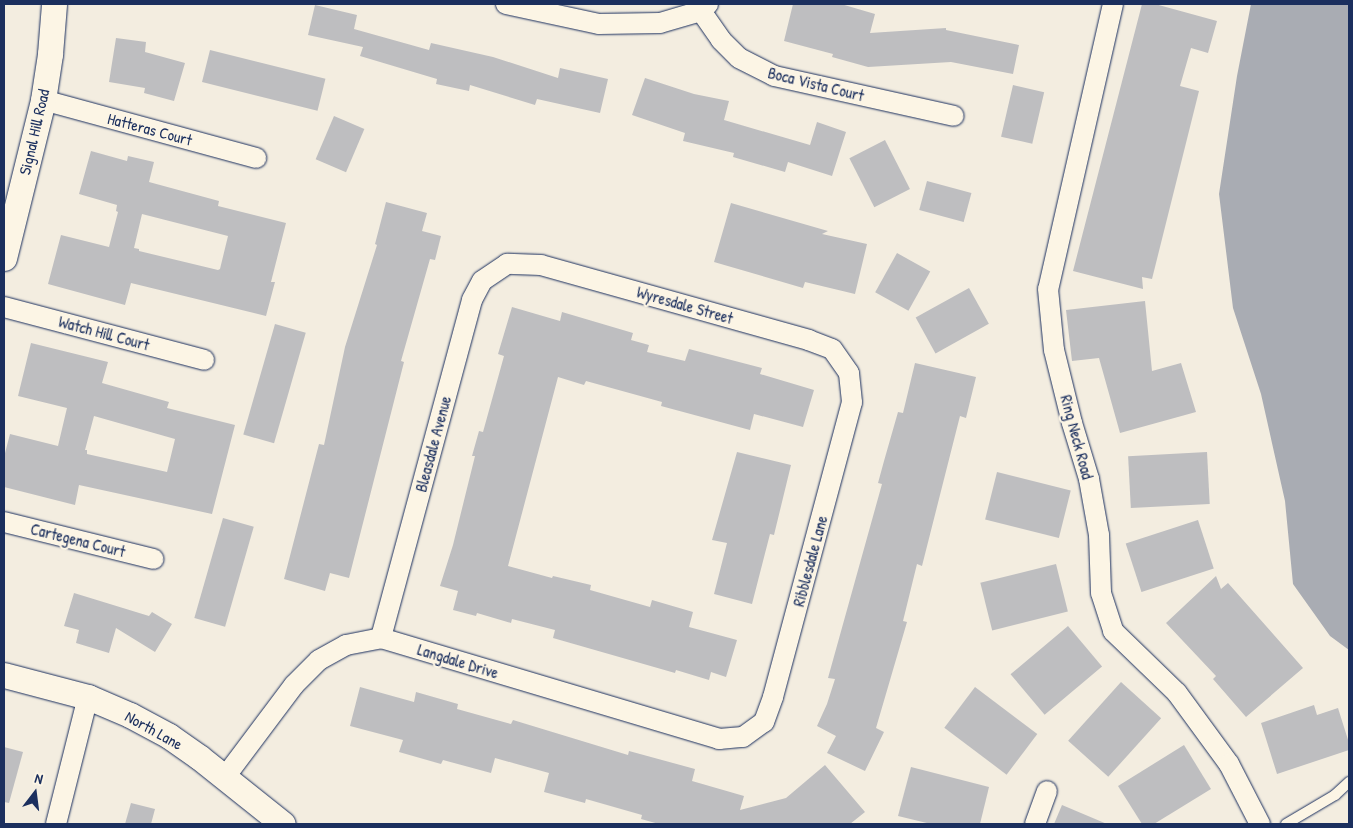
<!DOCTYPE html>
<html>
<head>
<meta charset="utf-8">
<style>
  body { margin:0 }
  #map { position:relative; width:1353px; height:828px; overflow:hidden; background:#f3ede0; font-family:"Patrick Hand",sans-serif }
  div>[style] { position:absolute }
  .water>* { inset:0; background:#a9acb3 }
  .building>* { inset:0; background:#bebec0; transform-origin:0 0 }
  .roads { filter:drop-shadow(0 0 1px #1b2f5e) drop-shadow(0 0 1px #1b2f5e) }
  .service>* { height:10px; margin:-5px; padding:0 5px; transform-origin:5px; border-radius:5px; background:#fcf5e5 }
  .minor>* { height:20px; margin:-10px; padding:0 10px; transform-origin:10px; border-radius:10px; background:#fcf5e5 }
  .tertiary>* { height:25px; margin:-12.5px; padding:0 12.5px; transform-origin:12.5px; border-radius:12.5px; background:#fcf5e5 }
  span { translate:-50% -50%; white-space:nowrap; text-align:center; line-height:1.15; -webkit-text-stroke:4.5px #fcf5e5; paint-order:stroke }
  .street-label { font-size:16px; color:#1b2f5e }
  .frame { position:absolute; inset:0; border:5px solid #1b2f5e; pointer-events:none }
  .north { position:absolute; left:10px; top:768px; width:50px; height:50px; -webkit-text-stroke:4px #fcf5e5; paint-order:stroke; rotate:15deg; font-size:14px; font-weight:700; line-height:20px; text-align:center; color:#1b2f5e }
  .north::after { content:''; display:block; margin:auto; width:18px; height:22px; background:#1b2f5e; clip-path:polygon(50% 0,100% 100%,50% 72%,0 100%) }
</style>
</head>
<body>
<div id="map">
  <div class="water">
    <i style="clip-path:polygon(1251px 4px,1349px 4px,1349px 650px,1330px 636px,1293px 584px,1285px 501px,1261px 394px,1233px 308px,1219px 194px,1237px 76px)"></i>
  </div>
  <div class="building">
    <i style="clip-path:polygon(793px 4px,841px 4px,875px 14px,870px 33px,946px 28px,946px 30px,1019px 45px,1013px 74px,951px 62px,868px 67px,832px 57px,833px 54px,784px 41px)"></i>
    <i style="clip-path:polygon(1142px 4px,1155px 4px,1217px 21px,1208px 53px,1191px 48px,1180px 86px,1199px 91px,1152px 279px,1142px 277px,1143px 289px,1073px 271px)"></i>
    <i style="clip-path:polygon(315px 5px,357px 15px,354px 29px,429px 50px,431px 43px,493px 57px,558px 78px,560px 68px,608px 79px,600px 113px,537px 99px,535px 105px,470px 85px,469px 91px,436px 84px,437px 79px,360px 56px,363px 47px,308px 35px)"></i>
    <i style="clip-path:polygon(116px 38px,146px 42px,145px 52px,185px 63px,174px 101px,144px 93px,145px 88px,109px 82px)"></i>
    <i style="left:210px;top:50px;width:119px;height:33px;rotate:14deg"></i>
    <i style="clip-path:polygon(645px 78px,694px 94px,729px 101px,724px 120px,810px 145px,817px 122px,846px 132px,832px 176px,788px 162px,785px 172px,733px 157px,734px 153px,683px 141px,685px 133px,632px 115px)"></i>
    <i style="left:1013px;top:85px;width:32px;height:53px;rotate:13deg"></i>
    <i style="left:334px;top:116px;width:33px;height:47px;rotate:23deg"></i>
    <i style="left:885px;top:140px;width:55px;height:40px;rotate:63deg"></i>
    <i style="clip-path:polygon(evenodd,91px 151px,127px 161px,128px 156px,154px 162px,149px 182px,219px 201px,218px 206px,286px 223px,271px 282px,275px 282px,266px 316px,131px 283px,125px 305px,48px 284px,61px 235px,109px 247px,118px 212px,116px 211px,117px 205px,79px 194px,91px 151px,142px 214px,228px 236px,220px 269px,218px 270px,139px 251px,139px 249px,134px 248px,142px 214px)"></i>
    <i style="left:927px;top:181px;width:46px;height:30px;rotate:15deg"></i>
    <i style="clip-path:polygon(386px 202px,427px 213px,422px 231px,441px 236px,435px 260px,430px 259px,401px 361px,404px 362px,349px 578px,330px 573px,325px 591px,284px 579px,319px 444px,324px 445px,345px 347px,377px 245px,375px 244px)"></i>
    <i style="clip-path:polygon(731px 203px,828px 231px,822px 234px,867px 244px,855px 294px,805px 282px,803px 288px,714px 262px)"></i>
    <i style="left:897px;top:253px;width:38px;height:45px;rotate:29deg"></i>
    <i style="left:969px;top:288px;width:41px;height:61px;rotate:61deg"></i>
    <i style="clip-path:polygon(1145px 301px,1152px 371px,1181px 363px,1196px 412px,1120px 433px,1099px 358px,1072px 361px,1066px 310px)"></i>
    <i style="clip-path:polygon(512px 307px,560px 321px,562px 312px,633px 333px,631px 340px,649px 345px,647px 352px,685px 361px,689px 349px,762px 368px,760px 374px,814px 390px,803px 427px,754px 414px,750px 430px,661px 406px,662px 402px,586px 381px,584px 385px,558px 377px,508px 566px,552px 578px,553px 576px,591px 585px,590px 590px,650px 607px,652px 600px,693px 612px,689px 627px,737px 640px,726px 677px,711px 672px,709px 680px,676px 670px,675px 673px,553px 638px,555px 630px,512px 619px,511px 623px,477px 613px,476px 616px,453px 610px,458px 591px,440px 586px,453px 545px,475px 456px,472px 456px,479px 431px,483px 432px,504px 356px,498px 354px)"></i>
    <i style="left:275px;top:324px;width:32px;height:115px;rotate:16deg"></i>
    <i style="clip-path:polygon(evenodd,31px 343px,108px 362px,102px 383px,169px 402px,167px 408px,235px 425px,212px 514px,79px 485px,75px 505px,4px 487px,4px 457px,10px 434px,58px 446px,66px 412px,67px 408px,18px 396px,31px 343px,94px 416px,175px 439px,167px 472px,87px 454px,87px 450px,85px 450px,94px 416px)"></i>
    <i style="clip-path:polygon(915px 363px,976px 377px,966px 418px,960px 416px,922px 566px,917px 564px,903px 621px,907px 622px,876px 728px,884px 732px,865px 771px,827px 753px,836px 736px,817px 726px,827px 704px,835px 679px,828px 678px,882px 484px,878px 483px,884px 461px,898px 412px,903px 413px)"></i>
    <i style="clip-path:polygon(737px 452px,791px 465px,774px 535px,770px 534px,752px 604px,714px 594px,727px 543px,712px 540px)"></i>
    <i style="left:1207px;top:452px;width:52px;height:79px;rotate:87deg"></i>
    <i style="left:997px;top:472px;width:76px;height:49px;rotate:14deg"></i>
    <i style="left:223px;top:518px;width:32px;height:104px;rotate:16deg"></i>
    <i style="left:1198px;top:520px;width:51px;height:76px;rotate:72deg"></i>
    <i style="left:1056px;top:564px;width:49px;height:78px;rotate:76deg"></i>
    <i style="clip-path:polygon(1216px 576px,1221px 589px,1228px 583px,1303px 668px,1246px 717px,1213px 679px,1216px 676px,1166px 623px)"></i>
    <i style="clip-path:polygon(74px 593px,149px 616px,152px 612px,172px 624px,155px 652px,116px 628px,109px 653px,76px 643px,79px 630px,64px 626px)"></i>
    <i style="left:1068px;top:626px;width:53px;height:75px;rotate:50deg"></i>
    <i style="left:1121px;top:682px;width:54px;height:79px;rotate:42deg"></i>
    <i style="clip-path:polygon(360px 687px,414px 702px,416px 692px,458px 704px,457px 709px,511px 724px,513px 720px,628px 755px,629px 751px,695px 769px,692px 781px,744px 796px,740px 810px,786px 798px,825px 765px,865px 812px,850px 824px,659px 824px,641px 819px,642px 815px,586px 799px,585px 803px,544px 792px,549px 773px,495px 758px,491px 773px,443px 760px,441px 764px,399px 752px,403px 740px,350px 726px)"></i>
    <i style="left:975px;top:687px;width:78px;height:51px;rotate:37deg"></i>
    <i style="clip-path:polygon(1314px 705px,1317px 715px,1338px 708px,1349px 743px,1349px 750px,1277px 774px,1261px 723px)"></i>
    <i style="clip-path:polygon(1184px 745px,1211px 789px,1154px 824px,1142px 824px,1118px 786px)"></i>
    <i style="clip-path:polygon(4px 747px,23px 752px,9px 803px,4px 802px)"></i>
    <i style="clip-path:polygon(911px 767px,989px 787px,980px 824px,931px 824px,898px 816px)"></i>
    <i style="clip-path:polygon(131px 803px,155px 809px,151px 824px,125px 824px)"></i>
    <i style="clip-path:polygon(1062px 805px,1107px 824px,1054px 824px)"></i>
  </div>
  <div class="roads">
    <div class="service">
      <i style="left:1286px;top:824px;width:57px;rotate:-30.6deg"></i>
      <i style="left:1335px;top:795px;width:19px;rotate:-43deg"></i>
    </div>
    <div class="minor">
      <i style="left:506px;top:4px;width:95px;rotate:12.1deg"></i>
      <i style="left:599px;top:24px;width:61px;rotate:-0.9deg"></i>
      <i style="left:660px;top:23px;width:43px;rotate:-16.3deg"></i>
      <i style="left:701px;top:11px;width:10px;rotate:-45deg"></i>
      <i style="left:1113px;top:4px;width:292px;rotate:102.8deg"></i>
      <i style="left:1048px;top:289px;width:61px;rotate:84.4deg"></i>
      <i style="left:1054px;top:350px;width:75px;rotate:76.1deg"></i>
      <i style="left:1072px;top:423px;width:59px;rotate:73.1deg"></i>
      <i style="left:1089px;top:479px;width:57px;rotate:79.9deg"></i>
      <i style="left:1099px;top:535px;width:58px;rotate:88deg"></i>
      <i style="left:1101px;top:593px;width:40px;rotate:72deg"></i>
      <i style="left:1113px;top:631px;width:89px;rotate:44.1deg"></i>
      <i style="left:1177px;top:693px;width:88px;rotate:53.8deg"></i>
      <i style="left:1229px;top:764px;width:68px;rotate:62.7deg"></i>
      <i style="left:701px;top:11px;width:35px;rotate:55deg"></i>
      <i style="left:721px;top:40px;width:25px;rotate:45deg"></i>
      <i style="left:739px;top:58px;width:39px;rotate:27deg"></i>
      <i style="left:774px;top:76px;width:184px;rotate:12.5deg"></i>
      <i style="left:43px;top:100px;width:221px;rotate:15.2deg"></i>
      <i style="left:4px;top:307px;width:207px;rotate:14.8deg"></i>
      <i style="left:4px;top:522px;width:154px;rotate:13.9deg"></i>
      <i style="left:225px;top:777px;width:115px;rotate:-53.1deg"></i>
      <i style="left:294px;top:685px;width:35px;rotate:-45deg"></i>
      <i style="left:319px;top:660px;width:31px;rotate:-29deg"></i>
      <i style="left:346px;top:645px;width:36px;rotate:-11deg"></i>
      <i style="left:381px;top:638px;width:353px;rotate:16.6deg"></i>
      <i style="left:719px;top:739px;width:24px;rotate:-5deg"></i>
      <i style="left:743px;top:737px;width:26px;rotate:-36deg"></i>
      <i style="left:764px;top:722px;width:27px;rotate:-70deg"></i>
      <i style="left:773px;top:697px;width:305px;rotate:-75deg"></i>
      <i style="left:852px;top:402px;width:29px;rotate:-96deg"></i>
      <i style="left:849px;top:373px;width:29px;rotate:-125deg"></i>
      <i style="left:832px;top:349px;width:25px;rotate:-159deg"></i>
      <i style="left:809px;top:340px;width:278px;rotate:-164.4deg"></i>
      <i style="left:541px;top:265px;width:34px;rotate:-178deg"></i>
      <i style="left:507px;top:264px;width:30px;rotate:146deg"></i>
      <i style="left:482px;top:281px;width:21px;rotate:118deg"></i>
      <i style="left:472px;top:300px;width:350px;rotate:105.1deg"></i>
      <i style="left:56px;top:824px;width:131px;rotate:-75.9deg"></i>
      <i style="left:1035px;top:824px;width:35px;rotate:-70deg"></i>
    </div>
    <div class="tertiary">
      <i style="left:4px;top:258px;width:163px;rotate:-76.1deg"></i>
      <i style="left:43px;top:100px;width:47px;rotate:-81.3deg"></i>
      <i style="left:50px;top:54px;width:50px;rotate:-85.4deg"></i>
      <i style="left:4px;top:675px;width:87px;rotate:14.7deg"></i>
      <i style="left:88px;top:697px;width:46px;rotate:23.2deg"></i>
      <i style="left:130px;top:715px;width:44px;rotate:28.3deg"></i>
      <i style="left:169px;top:736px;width:37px;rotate:35deg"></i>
      <i style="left:199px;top:757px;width:107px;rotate:38.6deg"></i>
    </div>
  </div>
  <div class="street-label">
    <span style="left:816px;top:84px;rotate:14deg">Boca Vista Court</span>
    <span style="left:150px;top:129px;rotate:15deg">Hatteras Court</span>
    <span style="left:34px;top:132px;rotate:-77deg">Signal Hill Road</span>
    <span style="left:685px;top:305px;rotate:16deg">Wyresdale Street</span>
    <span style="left:104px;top:333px;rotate:15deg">Watch Hill Court</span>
    <span style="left:1077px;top:437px;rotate:75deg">Ring Neck Road</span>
    <span style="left:433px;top:444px;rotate:-75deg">Bleasdale Avenue</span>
    <span style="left:78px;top:540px;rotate:14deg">Cartegena Court</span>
    <span style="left:810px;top:561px;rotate:-75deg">Ribblesdale Lane</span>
    <span style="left:458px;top:661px;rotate:17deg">Langdale Drive</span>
    <span style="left:154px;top:730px;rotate:29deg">North Lane</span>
  </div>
  <div class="frame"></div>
  <div class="north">N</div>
</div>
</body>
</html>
